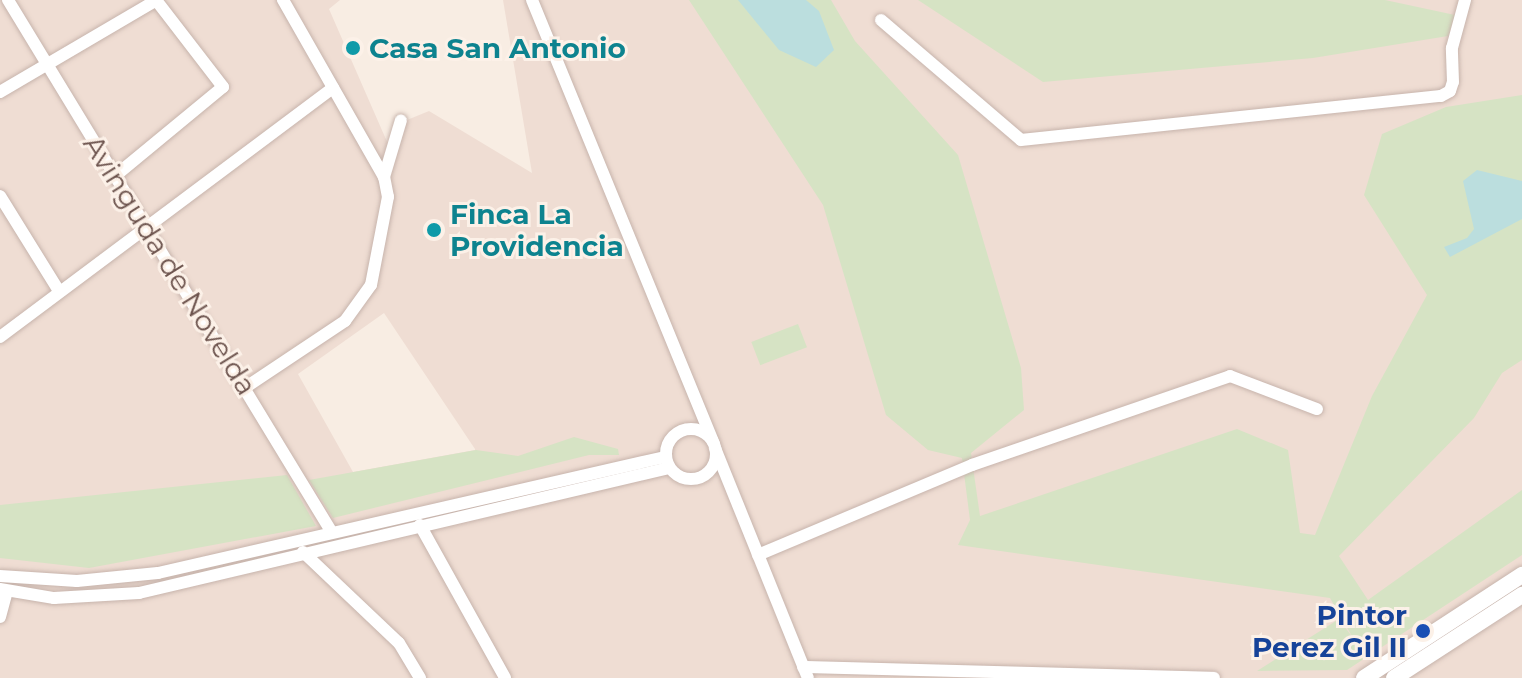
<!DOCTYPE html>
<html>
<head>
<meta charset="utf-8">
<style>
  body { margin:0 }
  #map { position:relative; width:1522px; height:678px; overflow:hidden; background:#f8ede3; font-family:Montserrat,sans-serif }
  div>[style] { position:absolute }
  .residential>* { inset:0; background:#efddd3 }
  .green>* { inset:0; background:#d6e3c4; transform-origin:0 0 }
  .water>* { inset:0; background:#bbdede }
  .roads { filter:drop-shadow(0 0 2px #c7b4ac) drop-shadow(0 0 2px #c7b4ac) }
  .minor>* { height:12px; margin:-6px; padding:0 6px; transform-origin:6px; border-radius:6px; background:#fff }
  .minor>.ring { margin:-6px; padding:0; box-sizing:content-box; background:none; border:12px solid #fff; border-radius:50% }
  .secondary>* { height:16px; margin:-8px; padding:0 8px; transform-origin:8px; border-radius:8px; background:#fff }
  .dots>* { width:22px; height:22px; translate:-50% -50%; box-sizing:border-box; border:4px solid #fcf1e8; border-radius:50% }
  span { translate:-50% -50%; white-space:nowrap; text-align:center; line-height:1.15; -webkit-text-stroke:6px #fcf1e8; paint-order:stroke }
  .culture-label { font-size:28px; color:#0d838f; font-weight:700 }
  .left { translate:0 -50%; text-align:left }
  .street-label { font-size:28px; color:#6c534d }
  .transit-label { font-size:28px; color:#164399; font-weight:700 }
  .right { translate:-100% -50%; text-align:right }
</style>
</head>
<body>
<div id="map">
  <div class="residential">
    <i style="clip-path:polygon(evenodd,0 0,340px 0,329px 9px,395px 160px,407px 120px,429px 111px,532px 173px,503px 0,1522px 0,1522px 678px,0 678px,0 0,384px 313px,475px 449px,475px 450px,353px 472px,298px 374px,384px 313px)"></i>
  </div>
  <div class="green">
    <i style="clip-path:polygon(689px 0,831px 0,855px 41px,958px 155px,1021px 368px,1024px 410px,971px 453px,980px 516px,1237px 429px,1288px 450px,1300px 533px,1315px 535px,1372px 396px,1427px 295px,1364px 195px,1382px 134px,1446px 107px,1522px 95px,1522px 360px,1502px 373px,1474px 418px,1339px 556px,1368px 600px,1522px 490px,1522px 555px,1347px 670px,1257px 671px,1339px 619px,1353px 638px,1330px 598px,958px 545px,970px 520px,962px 458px,928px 450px,886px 415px,823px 205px)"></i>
    <i style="clip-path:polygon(918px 0,1385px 0,1455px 15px,1448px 36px,1313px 58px,1043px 82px)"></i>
    <i style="left:798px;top:324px;width:25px;height:50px;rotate:69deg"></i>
    <i style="clip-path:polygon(574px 437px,618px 449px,619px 455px,589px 455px,333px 518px,309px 480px,476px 450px,518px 456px)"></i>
    <i style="clip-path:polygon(287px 475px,316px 526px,89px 568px,0 558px,0 505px)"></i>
  </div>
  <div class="water">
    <i style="clip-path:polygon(738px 0,806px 0,819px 11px,834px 50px,816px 67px,779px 50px)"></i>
    <i style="clip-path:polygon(1477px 170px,1522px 181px,1522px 219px,1450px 257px,1444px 247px,1467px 238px,1474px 229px,1463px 181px)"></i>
  </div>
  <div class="roads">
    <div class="minor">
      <i style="left:8px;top:0;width:622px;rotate:58.69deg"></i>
      <i style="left:532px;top:0;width:479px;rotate:67.7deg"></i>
      <i style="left:881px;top:20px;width:184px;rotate:40.6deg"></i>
      <i style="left:1021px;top:140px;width:422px;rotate:-6deg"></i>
      <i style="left:1441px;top:96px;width:10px;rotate:-29deg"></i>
      <i style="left:1450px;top:91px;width:9px;rotate:-72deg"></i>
      <i style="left:1453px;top:82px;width:34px;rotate:-92deg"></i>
      <i style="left:1452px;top:48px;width:50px;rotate:-74.8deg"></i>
      <i style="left:0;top:92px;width:182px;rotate:-30.4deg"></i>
      <i style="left:115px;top:176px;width:140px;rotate:-39.5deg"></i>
      <i style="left:223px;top:87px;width:110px;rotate:-127.6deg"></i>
      <i style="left:384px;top:177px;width:59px;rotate:-73.4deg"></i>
      <i style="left:0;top:196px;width:112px;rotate:58.2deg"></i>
      <i style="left:0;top:337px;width:416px;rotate:-36.8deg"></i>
      <i style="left:246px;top:387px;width:119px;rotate:-33.7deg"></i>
      <i style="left:345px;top:321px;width:44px;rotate:-54.2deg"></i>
      <i style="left:371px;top:285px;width:90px;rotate:-79.1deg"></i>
      <i style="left:388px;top:197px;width:20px;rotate:-101deg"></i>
      <i style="left:384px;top:177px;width:204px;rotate:-119.7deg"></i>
      <i class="ring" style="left:666px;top:429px;width:38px;height:38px"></i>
      <i style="left:715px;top:448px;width:248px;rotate:68deg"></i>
      <i style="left:420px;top:525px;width:175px;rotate:60.9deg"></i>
      <i style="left:303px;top:552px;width:132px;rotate:43.5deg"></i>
      <i style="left:399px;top:643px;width:41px;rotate:59deg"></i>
      <i style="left:758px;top:555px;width:232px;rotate:-22.8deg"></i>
      <i style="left:972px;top:465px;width:273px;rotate:-19deg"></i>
      <i style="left:1230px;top:376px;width:93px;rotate:20.8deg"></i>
      <i style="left:0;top:576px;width:77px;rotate:3.7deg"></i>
      <i style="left:77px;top:581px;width:81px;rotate:-5.6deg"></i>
      <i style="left:158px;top:573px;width:520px;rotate:-12.89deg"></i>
      <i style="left:0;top:589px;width:55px;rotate:9.5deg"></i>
      <i style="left:54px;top:598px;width:85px;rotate:-3.4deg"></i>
      <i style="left:139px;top:593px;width:545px;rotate:-13.27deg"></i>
      <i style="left:0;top:617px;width:27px;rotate:-75deg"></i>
      <i style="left:803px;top:667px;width:411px;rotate:1.5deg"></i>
    </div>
    <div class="secondary">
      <i style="left:1364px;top:678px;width:189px;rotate:-33.1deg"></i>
      <i style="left:1394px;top:678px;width:153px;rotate:-33deg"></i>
    </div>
  </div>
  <div class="dots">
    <i style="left:353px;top:48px;background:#0f9aa8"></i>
    <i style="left:434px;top:230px;background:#0f9aa8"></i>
    <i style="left:1423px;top:631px;background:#1a4fb4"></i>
  </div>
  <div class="culture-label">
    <span class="left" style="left:369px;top:48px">Casa San Antonio</span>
    <span class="left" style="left:450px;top:230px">Finca La<br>Providencia</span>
  </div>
  <div class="street-label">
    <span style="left:170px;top:265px;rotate:58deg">Avinguda de Novelda</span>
  </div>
  <div class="transit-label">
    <span class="right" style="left:1407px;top:631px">Pintor<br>Perez Gil II</span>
  </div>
</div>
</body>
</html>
